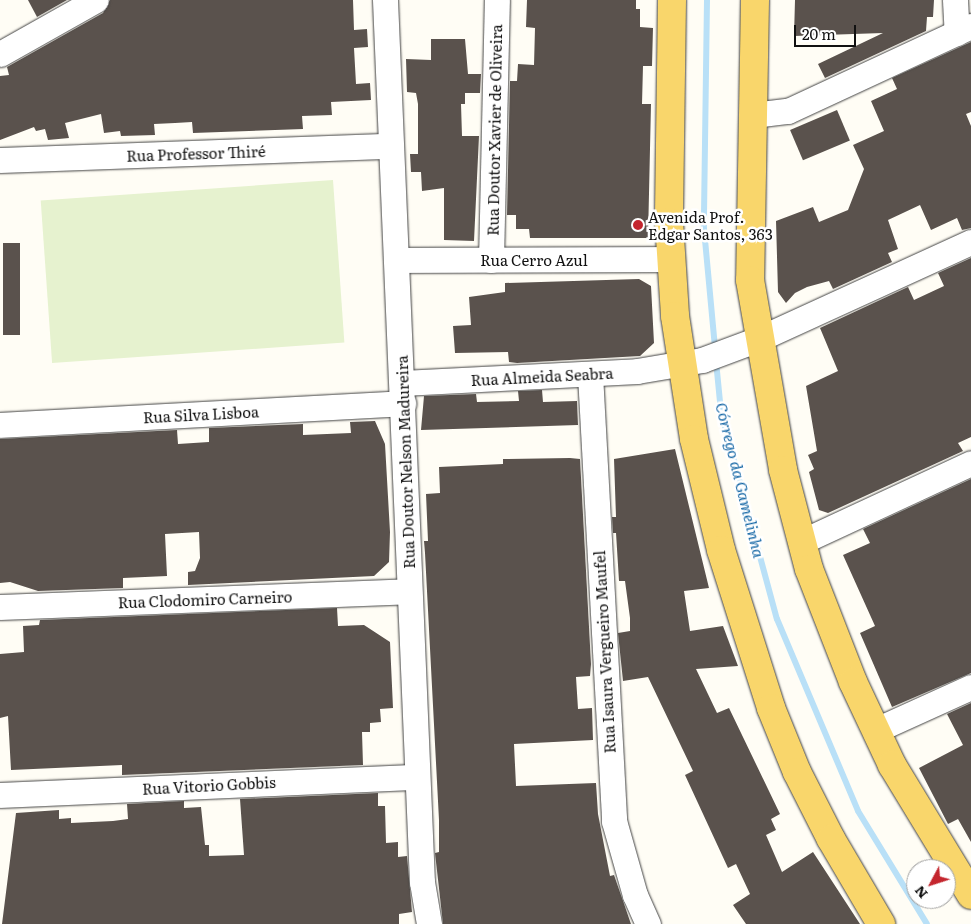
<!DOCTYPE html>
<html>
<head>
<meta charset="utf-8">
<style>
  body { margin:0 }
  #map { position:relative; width:971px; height:924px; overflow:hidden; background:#fffdf5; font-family:Literata,serif }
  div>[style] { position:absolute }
  .pitch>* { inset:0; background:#e6f2cf; transform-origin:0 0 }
  .stream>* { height:6px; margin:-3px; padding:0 3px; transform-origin:3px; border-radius:3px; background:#b9e0f7 }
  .building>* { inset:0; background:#5a524d; transform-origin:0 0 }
  .roads { filter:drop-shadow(0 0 1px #444) drop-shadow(0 0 1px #444) }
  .minor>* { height:25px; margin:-12.5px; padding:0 12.5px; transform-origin:12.5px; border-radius:12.5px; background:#fff }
  .major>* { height:28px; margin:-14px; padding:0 14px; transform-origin:14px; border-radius:14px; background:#f9d66b }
  .dots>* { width:14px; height:14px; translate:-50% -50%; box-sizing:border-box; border:2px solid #fff; border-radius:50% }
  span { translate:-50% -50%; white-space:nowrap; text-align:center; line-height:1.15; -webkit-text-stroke:5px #fff; paint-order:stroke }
  .street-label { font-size:15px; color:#111 }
  .poi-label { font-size:15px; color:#111 }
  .left { translate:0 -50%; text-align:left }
  .water-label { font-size:16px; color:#1768a6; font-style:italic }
  .north { position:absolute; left:906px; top:859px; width:50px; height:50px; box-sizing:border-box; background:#fff; border:1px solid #a0a0a0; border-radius:50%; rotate:230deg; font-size:14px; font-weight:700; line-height:20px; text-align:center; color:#111 }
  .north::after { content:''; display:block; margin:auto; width:18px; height:22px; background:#c4262e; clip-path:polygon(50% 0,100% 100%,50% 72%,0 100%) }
  .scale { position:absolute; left:794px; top:25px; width:62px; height:22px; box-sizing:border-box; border:2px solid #111; border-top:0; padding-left:6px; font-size:15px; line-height:18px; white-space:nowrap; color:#111; -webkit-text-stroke:4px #fff; paint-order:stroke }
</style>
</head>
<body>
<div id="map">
  <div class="pitch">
    <i style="left:333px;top:180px;width:163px;height:293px;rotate:86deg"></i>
  </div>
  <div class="stream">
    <i style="left:707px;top:0;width:229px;rotate:90.8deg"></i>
    <i style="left:704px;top:229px;width:120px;rotate:84.7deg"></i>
    <i style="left:716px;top:361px;width:51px;rotate:84.4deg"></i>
    <i style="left:721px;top:412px;width:214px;rotate:74.9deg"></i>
    <i style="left:777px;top:619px;width:208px;rotate:67.1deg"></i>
    <i style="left:858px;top:811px;width:132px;rotate:58.6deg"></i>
  </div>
  <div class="building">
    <i style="clip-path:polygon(28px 0,67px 0,37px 17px)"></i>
    <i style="clip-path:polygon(110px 0,353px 0,354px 30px,367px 29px,368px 47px,354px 48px,356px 84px,370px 83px,371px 100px,331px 102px,332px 115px,302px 116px,303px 129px,193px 133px,192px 122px,175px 123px,154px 124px,155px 135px,121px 136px,120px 131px,104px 133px,101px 114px,65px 123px,69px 138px,48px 140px,45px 129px,36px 131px,34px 127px,0 140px,0 76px,9px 75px,7px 67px,103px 13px)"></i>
    <i style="clip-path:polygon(527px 0,636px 0,636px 9px,640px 9px,640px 27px,653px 28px,652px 66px,643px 66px,642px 104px,651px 104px,648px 238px,530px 238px,529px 229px,516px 229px,516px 215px,507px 215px,510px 81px,517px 81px,518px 64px,534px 65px,535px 28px,526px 27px)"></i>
    <i style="clip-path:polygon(795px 0,934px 0,933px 17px,927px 17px,926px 31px,825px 78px,818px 64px,883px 33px,794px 36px)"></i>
    <i style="clip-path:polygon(431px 39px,465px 39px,468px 74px,481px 74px,480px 93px,465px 93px,465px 104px,461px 104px,462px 136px,479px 136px,474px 241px,444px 240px,444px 188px,422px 191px,421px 172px,411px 172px,410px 154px,418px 154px,418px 104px,416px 93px,407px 92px,406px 59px,431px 60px)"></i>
    <i style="clip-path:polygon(971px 42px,971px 112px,966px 114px,971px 126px,971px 228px,962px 230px,957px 218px,931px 230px,920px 205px,888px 220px,898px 249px,888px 253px,892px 262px,833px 289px,829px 281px,807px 287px,795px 293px,786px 303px,778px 292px,776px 221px,813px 207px,819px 222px,848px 210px,864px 169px,853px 145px,884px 131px,871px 101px,897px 89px,892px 78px)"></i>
    <i style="left:837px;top:110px;width:33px;height:51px;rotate:67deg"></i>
    <i style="left:3px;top:243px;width:17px;height:92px"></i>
    <i style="clip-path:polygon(971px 258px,971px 437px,958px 443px,963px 451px,828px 513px,819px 510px,809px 472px,814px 469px,808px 455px,817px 451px,806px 386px,838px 371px,820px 328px,908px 287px,914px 300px,944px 286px,938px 273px)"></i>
    <i style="clip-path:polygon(639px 279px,651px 286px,654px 343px,640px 356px,517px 363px,509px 362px,508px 352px,455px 353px,453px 326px,471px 325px,469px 297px,505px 292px,505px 283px)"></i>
    <i style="clip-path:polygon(542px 390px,543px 402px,577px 401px,578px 425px,421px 430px,424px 396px,476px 394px,477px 402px,519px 401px,518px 391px)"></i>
    <i style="clip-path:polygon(375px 421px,385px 444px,390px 532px,389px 562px,374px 576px,188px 585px,188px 572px,195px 571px,200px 558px,199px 532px,165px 534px,167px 576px,123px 578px,123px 588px,38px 591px,10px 582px,0 583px,0 439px,177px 430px,178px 444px,209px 442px,209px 428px,303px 424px,303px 435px,351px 433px,350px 422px)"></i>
    <i style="clip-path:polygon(675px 449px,709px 588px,684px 591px,690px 631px,723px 626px,738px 666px,696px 669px,717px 713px,729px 708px,780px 814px,771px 819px,776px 830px,766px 835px,782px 872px,813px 852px,860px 924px,746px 924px,733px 905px,750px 894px,736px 864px,728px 868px,685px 775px,693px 771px,648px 677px,623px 681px,618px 633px,630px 631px,630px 618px,625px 581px,619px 581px,616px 533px,613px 533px,612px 517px,616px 517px,614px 459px)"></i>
    <i style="clip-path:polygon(570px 458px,580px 459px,591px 664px,590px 676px,576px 677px,578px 709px,592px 708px,593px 740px,514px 744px,516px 786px,596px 783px,598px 814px,610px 876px,614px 875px,631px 924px,443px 924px,435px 853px,439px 852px,439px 820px,425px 553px,424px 541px,428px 541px,426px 494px,440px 493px,439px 467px,503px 464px,503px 459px)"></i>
    <i style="clip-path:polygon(971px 479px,971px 673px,892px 707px,860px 633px,875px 626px,843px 555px,870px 543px,863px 529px)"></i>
    <i style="clip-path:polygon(337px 608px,338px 626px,364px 625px,390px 642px,393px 708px,380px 709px,381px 722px,370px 723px,370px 732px,362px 732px,363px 765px,122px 775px,122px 765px,11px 770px,8px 716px,0 718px,0 654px,24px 652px,23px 626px,39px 625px,40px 620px)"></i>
    <i style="clip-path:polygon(971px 703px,971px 842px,958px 819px,948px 824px,919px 768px,963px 745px,947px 714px)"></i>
    <i style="clip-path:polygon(378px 793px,378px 806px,385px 806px,386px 843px,398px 842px,398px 857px,407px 856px,412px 912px,399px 914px,399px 924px,2px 924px,16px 813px,59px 810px,59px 819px,71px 818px,71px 823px,113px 821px,128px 819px,127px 804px,184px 801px,184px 808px,201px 807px,205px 845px,209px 845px,209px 856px,244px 855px,240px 799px)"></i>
  </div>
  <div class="roads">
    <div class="minor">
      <i style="left:385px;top:0;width:883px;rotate:87.6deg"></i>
      <i style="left:422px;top:882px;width:43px;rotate:80.5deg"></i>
      <i style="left:955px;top:0;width:33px;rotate:87deg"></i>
      <i style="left:0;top:54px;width:110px;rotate:-29.4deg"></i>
      <i style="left:753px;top:115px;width:35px;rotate:-7deg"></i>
      <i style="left:788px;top:111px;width:202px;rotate:-24.9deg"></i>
      <i style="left:0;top:160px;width:391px;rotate:-2.1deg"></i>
      <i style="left:397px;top:260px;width:275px;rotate:-0.2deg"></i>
      <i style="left:491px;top:260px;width:260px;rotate:-88.7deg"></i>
      <i style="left:590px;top:374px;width:448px;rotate:86.9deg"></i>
      <i style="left:614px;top:821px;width:77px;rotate:74.2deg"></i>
      <i style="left:635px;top:895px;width:32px;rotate:66deg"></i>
      <i style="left:402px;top:383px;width:235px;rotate:-2.9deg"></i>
      <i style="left:637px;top:371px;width:66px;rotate:-9.6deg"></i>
      <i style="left:702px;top:360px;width:63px;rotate:-20.4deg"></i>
      <i style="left:761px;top:338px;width:231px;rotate:-24.6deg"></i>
      <i style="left:0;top:425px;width:404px;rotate:-3.1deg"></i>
      <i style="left:801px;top:542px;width:187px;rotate:-24.9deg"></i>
      <i style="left:0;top:607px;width:409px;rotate:-2.2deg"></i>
      <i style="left:876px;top:730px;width:104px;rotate:-24.4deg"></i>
      <i style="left:0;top:795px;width:417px;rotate:-2.5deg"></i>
    </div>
    <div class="major">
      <i style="left:672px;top:0;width:222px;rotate:90.8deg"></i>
      <i style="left:669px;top:222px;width:94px;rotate:86.3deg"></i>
      <i style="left:675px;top:316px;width:124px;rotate:81.2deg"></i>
      <i style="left:694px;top:439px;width:114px;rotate:76.3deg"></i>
      <i style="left:721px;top:550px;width:166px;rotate:72.4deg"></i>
      <i style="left:771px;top:708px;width:69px;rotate:67.9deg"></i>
      <i style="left:797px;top:772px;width:75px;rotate:63.1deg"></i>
      <i style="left:831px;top:839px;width:99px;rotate:59.5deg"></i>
      <i style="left:755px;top:0;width:280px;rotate:91deg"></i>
      <i style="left:750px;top:280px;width:193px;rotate:80.1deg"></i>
      <i style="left:783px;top:470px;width:102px;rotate:75.3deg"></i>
      <i style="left:809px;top:569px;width:121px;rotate:68.7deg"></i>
      <i style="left:853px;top:682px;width:92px;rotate:64.8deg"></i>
      <i style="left:892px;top:765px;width:152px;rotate:58.7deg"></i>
    </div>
  </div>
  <div class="dots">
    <i style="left:638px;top:225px;background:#c4262e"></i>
  </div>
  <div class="street-label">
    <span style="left:494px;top:130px;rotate:-89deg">Rua Doutor Xavier de Oliveira</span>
    <span style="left:196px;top:153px;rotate:-2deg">Rua Professor Thiré</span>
    <span style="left:534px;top:260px">Rua Cerro Azul</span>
    <span style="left:542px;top:376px;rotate:-3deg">Rua Almeida Seabra</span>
    <span style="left:201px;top:414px;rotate:-3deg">Rua Silva Lisboa</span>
    <span style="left:405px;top:462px;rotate:-92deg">Rua Doutor Nelson Madureira</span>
    <span style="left:205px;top:599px;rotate:-2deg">Rua Clodomiro Carneiro</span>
    <span style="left:604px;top:652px;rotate:-93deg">Rua Isaura Vergueiro Maufel</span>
    <span style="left:209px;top:785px;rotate:-3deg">Rua Vitorio Gobbis</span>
  </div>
  <div class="poi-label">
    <span class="left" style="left:648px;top:225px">Avenida Prof.<br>Edgar Santos, 363</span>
  </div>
  <div class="water-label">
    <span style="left:741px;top:480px;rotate:76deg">Córrego da Gamelinha</span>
  </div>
  <div class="north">N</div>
  <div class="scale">20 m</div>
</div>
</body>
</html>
